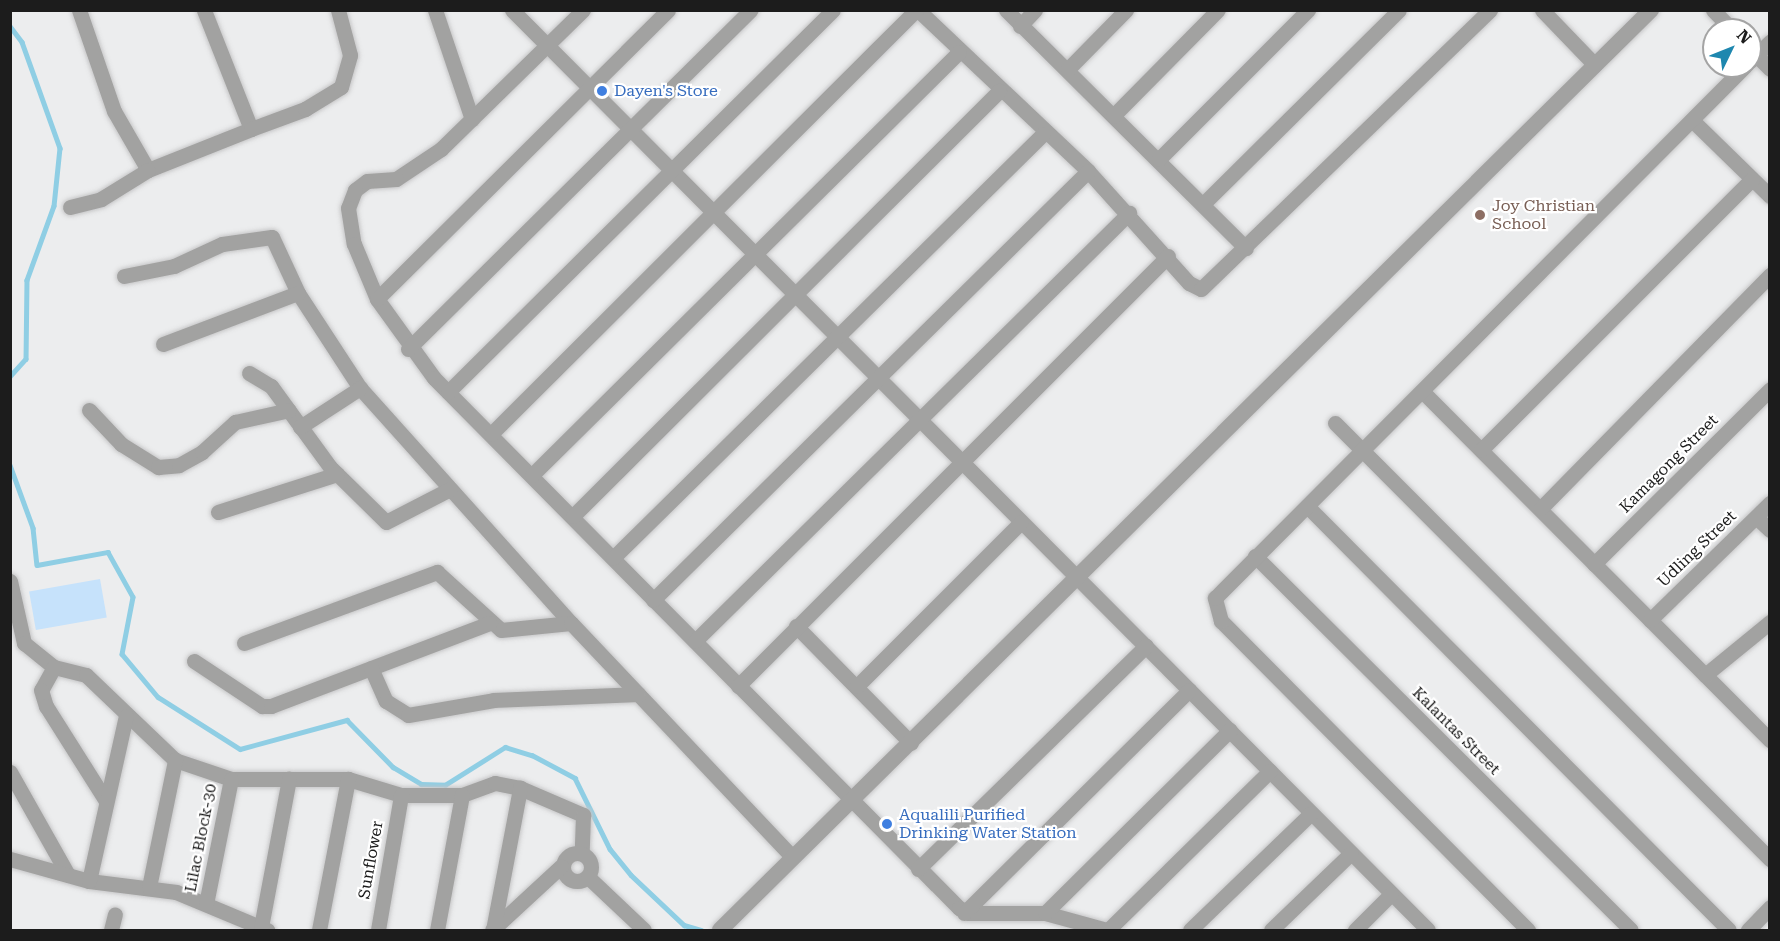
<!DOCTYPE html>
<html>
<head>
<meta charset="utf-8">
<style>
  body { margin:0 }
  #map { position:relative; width:1780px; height:941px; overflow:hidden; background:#ecedee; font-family:"Roboto Serif",serif }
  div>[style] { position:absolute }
  .green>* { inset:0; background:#c6e2fb; transform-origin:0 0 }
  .stream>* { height:4.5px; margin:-2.25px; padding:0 2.25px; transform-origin:2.25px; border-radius:2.25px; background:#8fcee4 }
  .roads { filter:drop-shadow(0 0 2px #c7c7c8) drop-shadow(0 0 2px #c7c7c8) }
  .minor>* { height:15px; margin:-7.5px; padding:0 7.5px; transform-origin:7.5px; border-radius:7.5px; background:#a2a2a1 }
  .minor>.ring { margin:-7.5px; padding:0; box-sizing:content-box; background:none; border:15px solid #a2a2a1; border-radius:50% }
  .tertiary>* { height:16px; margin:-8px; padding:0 8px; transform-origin:8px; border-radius:8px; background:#a2a2a1 }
  .dots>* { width:16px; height:16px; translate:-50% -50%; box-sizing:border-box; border:3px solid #fff; border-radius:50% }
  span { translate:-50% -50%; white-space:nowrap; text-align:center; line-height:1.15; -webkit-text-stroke:4.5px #fff; paint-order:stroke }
  .shop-label { font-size:16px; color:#366cbe }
  .left { translate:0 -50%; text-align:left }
  .education-label { font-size:16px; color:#785e54 }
  .street-label { font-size:16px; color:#1c1c1c }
  .frame { position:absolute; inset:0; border:12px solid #1c1c1c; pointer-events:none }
  .north { position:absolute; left:1702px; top:18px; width:60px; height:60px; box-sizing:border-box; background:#fff; border:2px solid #a4a4a4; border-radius:50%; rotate:47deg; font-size:16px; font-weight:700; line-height:24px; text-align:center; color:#1c1c1c }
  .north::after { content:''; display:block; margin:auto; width:21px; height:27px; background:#1e87af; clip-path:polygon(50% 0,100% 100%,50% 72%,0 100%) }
</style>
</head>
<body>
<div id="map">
  <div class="green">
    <i style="left:100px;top:579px;width:39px;height:72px;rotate:80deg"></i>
  </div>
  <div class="stream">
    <i style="left:10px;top:26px;width:20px;rotate:53deg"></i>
    <i style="left:22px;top:42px;width:113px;rotate:70.3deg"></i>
    <i style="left:60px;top:148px;width:58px;rotate:95.9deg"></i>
    <i style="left:54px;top:206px;width:79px;rotate:110deg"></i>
    <i style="left:27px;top:280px;width:79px;rotate:90.7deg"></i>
    <i style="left:26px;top:359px;width:24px;rotate:132deg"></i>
    <i style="left:10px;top:465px;width:67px;rotate:69.9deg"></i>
    <i style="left:33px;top:528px;width:37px;rotate:84deg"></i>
    <i style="left:37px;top:565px;width:72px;rotate:-10.4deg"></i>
    <i style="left:108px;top:552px;width:51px;rotate:60.9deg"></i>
    <i style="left:133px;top:597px;width:58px;rotate:100.9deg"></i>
    <i style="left:122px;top:654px;width:56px;rotate:50.1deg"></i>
    <i style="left:158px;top:697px;width:97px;rotate:32.4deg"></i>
    <i style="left:240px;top:749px;width:111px;rotate:-15.2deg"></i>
    <i style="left:347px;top:720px;width:66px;rotate:45.6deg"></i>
    <i style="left:393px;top:767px;width:33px;rotate:31deg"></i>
    <i style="left:421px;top:784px;width:24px;rotate:2deg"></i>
    <i style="left:445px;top:785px;width:71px;rotate:-32.3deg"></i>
    <i style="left:505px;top:747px;width:28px;rotate:17deg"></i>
    <i style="left:532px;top:755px;width:49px;rotate:28.1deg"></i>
    <i style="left:575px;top:778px;width:79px;rotate:63.8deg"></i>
    <i style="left:610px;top:849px;width:33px;rotate:51deg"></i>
    <i style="left:631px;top:875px;width:73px;rotate:43.3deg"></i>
    <i style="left:684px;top:925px;width:18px;rotate:16deg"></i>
  </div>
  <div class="roads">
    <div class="minor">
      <i style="left:79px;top:10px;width:107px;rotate:70.9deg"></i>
      <i style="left:114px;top:111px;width:68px;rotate:60deg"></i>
      <i style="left:148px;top:170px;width:111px;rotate:-21.7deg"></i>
      <i style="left:251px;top:129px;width:128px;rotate:-111.6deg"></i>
      <i style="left:435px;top:10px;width:115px;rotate:71.3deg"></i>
      <i style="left:512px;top:10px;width:1298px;rotate:45.12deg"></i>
      <i style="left:583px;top:10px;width:199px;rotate:135.6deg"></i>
      <i style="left:441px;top:149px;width:54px;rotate:146.3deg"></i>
      <i style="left:396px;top:179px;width:29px;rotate:176deg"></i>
      <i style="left:367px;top:181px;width:15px;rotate:143deg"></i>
      <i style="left:355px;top:190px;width:19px;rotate:111deg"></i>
      <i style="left:348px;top:208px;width:36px;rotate:81deg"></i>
      <i style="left:354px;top:244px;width:60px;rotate:67.3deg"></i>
      <i style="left:377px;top:299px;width:97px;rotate:54.2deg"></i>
      <i style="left:434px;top:378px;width:746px;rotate:45.27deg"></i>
      <i style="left:959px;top:908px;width:11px;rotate:27deg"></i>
      <i style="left:969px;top:913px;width:76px"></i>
      <i style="left:1045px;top:913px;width:64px;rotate:15.3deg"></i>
      <i style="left:918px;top:10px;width:234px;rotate:43.4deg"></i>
      <i style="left:1088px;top:171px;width:151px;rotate:48deg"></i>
      <i style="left:1189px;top:283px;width:13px;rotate:27deg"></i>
      <i style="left:1201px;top:289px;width:402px;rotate:-44deg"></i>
      <i style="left:1006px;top:10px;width:338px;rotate:44.8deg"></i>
      <i style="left:1542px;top:10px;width:76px;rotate:46.1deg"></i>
      <i style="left:1713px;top:10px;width:28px;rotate:46deg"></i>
      <i style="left:1020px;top:26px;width:22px;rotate:-47deg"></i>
      <i style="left:1750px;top:49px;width:28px;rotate:45deg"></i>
      <i style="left:1750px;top:61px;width:28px;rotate:-44deg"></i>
      <i style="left:1068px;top:69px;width:83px;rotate:-45.5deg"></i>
      <i style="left:1113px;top:116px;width:149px;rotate:-45.3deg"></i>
      <i style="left:1692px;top:120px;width:109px;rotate:44.3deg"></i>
      <i style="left:251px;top:129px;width:58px;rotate:-20.3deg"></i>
      <i style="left:305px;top:109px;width:42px;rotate:-31.4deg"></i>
      <i style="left:341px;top:87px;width:33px;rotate:-74deg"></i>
      <i style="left:350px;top:55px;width:47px;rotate:-104.9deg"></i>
      <i style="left:1159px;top:159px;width:211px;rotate:-45deg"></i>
      <i style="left:1204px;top:203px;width:274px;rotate:-44.7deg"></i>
      <i style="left:70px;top:207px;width:32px;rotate:-14deg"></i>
      <i style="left:101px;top:199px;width:55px;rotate:-31.7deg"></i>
      <i style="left:124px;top:276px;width:51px;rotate:-11.3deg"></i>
      <i style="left:174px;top:266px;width:53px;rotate:-24.6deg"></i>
      <i style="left:222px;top:244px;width:50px;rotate:-8deg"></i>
      <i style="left:272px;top:237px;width:62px;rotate:65.1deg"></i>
      <i style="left:298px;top:293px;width:113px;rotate:56.9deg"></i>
      <i style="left:360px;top:388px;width:316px;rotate:48.1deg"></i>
      <i style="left:377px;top:299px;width:410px;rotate:-44.8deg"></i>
      <i style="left:163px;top:344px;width:144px;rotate:-20.7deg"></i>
      <i style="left:408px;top:349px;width:482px;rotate:-44.7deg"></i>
      <i style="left:249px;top:373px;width:26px;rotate:31deg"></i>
      <i style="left:271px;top:386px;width:100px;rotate:53.9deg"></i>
      <i style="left:330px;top:467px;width:78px;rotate:44.5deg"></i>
      <i style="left:386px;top:522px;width:72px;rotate:-27.3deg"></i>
      <i style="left:1422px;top:391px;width:493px;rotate:45.1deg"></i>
      <i style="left:448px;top:392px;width:542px;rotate:-44.78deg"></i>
      <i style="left:89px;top:410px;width:47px;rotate:46.7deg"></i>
      <i style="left:121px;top:444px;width:44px;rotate:31.9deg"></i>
      <i style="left:158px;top:467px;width:21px;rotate:-5deg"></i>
      <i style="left:179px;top:465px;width:26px;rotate:-29deg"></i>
      <i style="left:202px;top:452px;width:45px;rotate:-42.3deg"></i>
      <i style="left:235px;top:422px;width:55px;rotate:-12.5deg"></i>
      <i style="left:1335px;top:423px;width:616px;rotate:45.07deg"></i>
      <i style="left:300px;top:427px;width:72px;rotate:-33deg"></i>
      <i style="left:491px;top:434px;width:600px;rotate:-44.93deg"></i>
      <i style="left:1481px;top:450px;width:383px;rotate:-45deg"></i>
      <i style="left:532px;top:475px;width:601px;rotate:-44.73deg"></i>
      <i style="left:1307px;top:506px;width:598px;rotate:45.14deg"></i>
      <i style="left:1541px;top:508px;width:327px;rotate:-45.5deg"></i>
      <i style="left:218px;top:512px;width:125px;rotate:-17.7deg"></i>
      <i style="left:573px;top:516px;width:602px;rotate:-44.93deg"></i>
      <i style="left:1756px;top:517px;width:19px;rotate:43deg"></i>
      <i style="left:1255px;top:556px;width:530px;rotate:44.85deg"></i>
      <i style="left:613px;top:558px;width:604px;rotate:-44.6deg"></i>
      <i style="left:1594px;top:564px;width:248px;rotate:-44.8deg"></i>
      <i style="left:10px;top:581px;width:64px;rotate:77.3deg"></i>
      <i style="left:24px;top:643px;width:38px;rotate:39deg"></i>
      <i style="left:54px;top:667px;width:33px;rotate:14deg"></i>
      <i style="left:86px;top:675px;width:123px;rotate:43.7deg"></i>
      <i style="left:175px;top:760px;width:59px;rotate:18.7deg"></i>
      <i style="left:231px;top:779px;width:117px"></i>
      <i style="left:348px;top:779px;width:55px;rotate:16.8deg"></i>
      <i style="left:401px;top:795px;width:61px"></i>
      <i style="left:462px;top:795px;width:35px;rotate:-20deg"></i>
      <i style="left:495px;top:783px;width:25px;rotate:11deg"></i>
      <i style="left:520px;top:788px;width:69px;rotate:23.2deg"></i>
      <i style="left:583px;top:815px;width:38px;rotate:92deg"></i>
      <i style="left:653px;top:600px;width:611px;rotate:-44.6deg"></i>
      <i style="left:1650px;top:620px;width:168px;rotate:-44.3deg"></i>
      <i style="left:796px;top:626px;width:164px;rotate:45.5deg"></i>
      <i style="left:695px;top:641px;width:610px;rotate:-44.6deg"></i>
      <i style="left:244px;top:643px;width:206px;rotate:-20.2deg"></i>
      <i style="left:437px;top:572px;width:86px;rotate:42.2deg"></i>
      <i style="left:501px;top:630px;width:70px;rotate:-5.7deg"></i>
      <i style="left:571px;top:623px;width:322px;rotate:46.6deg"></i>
      <i style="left:194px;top:661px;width:82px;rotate:33.5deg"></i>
      <i style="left:262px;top:706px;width:9px"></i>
      <i style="left:271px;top:706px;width:234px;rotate:-20.8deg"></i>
      <i style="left:54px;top:667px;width:26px;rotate:119deg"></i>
      <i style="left:41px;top:690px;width:17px;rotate:73deg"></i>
      <i style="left:46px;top:706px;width:112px;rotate:57.7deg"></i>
      <i style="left:371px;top:668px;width:36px;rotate:66deg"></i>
      <i style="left:386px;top:701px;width:26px;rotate:32deg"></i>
      <i style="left:408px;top:715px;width:87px;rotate:-9.9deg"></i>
      <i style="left:494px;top:700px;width:144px;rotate:-2.4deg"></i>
      <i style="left:1705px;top:675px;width:84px;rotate:-39.2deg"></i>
      <i style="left:738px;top:686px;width:608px;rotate:-45deg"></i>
      <i style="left:857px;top:686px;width:232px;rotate:-45deg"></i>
      <i style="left:10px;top:772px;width:118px;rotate:60.6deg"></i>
      <i class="ring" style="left:563px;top:853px;width:13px;height:13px"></i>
      <i style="left:10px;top:859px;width:82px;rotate:15.6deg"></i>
      <i style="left:89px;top:881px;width:88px;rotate:7.2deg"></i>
      <i style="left:176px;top:892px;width:99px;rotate:22.7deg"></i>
      <i style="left:918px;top:869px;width:319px;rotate:-44.4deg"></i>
      <i style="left:588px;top:877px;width:77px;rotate:43.4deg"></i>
      <i style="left:89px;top:881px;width:169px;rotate:-77.4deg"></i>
      <i style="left:149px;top:887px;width:130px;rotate:-78.4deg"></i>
      <i style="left:206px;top:904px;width:127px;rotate:-78.7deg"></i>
      <i style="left:964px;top:913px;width:317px;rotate:-44.7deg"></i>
      <i style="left:1045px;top:913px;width:260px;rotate:-44.7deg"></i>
      <i style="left:261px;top:927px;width:151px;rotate:-79.3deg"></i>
      <i style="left:111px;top:930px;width:16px;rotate:-76deg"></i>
      <i style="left:319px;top:930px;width:154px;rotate:-79.1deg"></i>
      <i style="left:378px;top:930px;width:137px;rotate:-80.3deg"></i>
      <i style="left:437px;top:930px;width:137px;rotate:-79.5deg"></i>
      <i style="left:492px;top:930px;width:94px;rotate:-42.8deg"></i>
      <i style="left:493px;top:930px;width:145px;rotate:-79.2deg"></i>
      <i style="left:1108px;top:930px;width:227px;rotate:-44.5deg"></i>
      <i style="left:1190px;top:930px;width:168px;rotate:-44deg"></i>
      <i style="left:1271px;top:930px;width:111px;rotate:-43.9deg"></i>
      <i style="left:1355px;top:930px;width:51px;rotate:-45deg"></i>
      <i style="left:1528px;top:930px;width:436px;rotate:-134.8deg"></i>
      <i style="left:1221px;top:621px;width:24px;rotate:-105deg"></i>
      <i style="left:1215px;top:598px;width:751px;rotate:-45.11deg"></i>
      <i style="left:1748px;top:930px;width:32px;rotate:-46deg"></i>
    </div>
    <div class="tertiary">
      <i style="left:720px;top:930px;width:1309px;rotate:-44.66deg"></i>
    </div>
  </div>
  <div class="dots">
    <i style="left:602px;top:91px;background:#3f7fe0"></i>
    <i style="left:1480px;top:215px;background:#8d6e63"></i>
    <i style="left:887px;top:824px;background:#3f7fe0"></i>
  </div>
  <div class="shop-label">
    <span class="left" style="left:614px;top:91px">Dayen's Store</span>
    <span class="left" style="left:899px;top:824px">Aqualili Purified<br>Drinking Water Station</span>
  </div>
  <div class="education-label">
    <span class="left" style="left:1492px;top:215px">Joy Christian<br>School</span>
  </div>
  <div class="street-label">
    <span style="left:1669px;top:464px;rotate:-45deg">Kamagong Street</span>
    <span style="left:1697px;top:549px;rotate:-44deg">Udling Street</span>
    <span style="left:1456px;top:731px;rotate:45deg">Kalantas Street</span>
    <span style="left:201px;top:838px;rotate:-79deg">Lilac Block-30</span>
    <span style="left:371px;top:860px;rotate:-80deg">Sunflower</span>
  </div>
  <div class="frame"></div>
  <div class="north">N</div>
</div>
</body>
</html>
